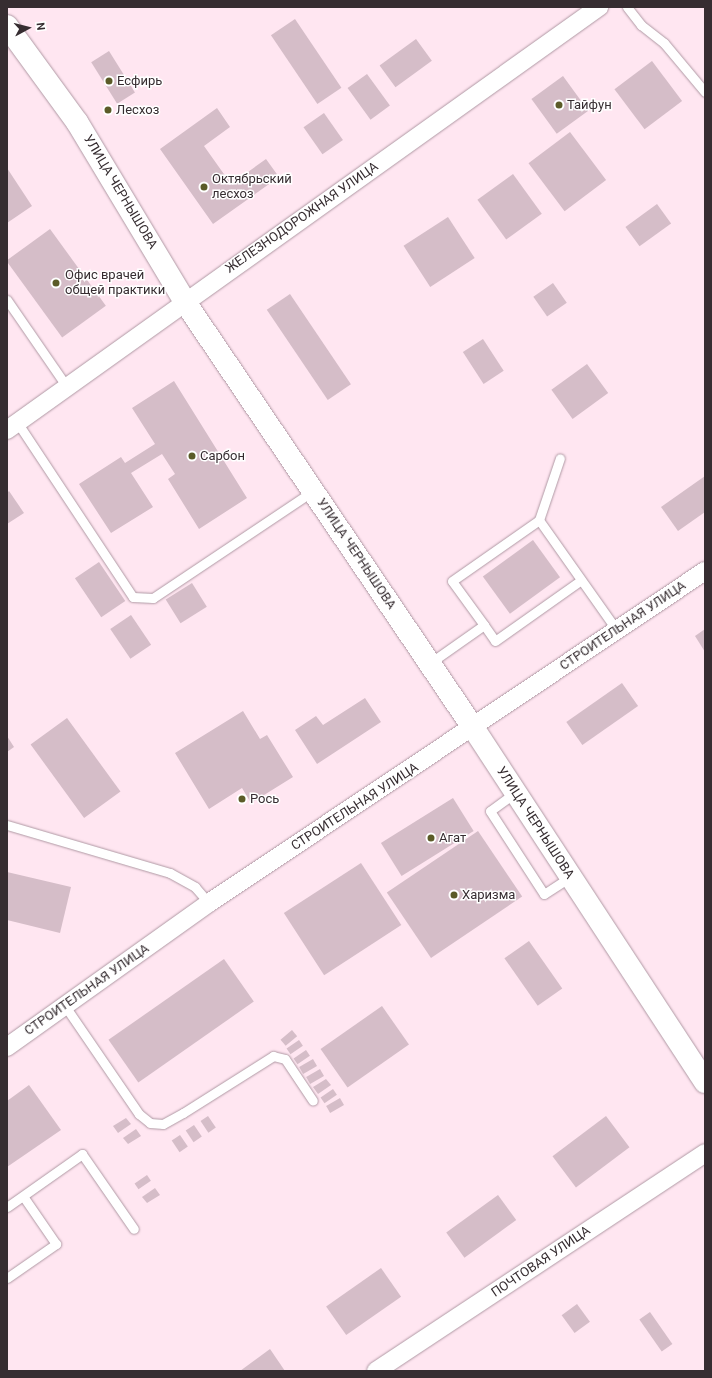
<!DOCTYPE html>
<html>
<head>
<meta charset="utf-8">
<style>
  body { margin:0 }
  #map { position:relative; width:712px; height:1378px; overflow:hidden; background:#ffe6f1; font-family:Roboto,sans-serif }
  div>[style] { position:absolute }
  .building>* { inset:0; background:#d5bdc8; transform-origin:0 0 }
  .roads { filter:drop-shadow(0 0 1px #b099a4) drop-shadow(0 0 1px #b099a4) }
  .service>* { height:9px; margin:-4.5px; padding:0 4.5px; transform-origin:4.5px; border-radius:4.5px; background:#fff }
  .minor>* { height:18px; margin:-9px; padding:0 9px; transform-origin:9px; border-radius:9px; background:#fff }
  .tertiary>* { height:22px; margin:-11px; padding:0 11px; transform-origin:11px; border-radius:11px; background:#fff }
  .dots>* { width:11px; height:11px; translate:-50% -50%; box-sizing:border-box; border:2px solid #fff; border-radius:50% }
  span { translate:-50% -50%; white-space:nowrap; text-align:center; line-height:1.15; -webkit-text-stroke:3px #fff; paint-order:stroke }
  .poi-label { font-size:13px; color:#362d31 }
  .left { translate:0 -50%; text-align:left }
  .street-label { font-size:13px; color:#362d31 }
  .frame { position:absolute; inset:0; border:8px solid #362d31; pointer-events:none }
  .north { position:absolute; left:8px; top:8px; width:40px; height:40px; -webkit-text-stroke:3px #fff; paint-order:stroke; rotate:83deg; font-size:11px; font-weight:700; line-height:16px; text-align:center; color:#362d31 }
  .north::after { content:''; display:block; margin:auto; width:14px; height:18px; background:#362d31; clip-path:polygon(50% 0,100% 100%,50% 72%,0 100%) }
</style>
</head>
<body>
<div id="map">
  <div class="building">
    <i style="left:295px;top:19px;width:83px;height:29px;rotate:56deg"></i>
    <i style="left:416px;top:39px;width:27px;height:45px;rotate:54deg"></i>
    <i style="left:109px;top:51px;width:49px;height:21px;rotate:58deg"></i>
    <i style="left:652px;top:61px;width:50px;height:47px;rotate:53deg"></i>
    <i style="left:367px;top:74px;width:39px;height:24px;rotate:54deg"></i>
    <i style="left:563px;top:76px;width:43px;height:39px;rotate:54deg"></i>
    <i style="clip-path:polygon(217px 108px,230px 127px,204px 146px,231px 184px,266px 159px,279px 177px,213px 224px,160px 149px)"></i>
    <i style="left:324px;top:113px;width:33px;height:25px;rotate:55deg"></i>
    <i style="left:570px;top:132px;width:60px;height:52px;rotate:53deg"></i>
    <i style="clip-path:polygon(7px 168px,32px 206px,7px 223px)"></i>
    <i style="left:513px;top:174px;width:49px;height:44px;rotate:54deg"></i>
    <i style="left:657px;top:204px;width:24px;height:39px;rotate:54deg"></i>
    <i style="left:448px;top:217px;width:49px;height:53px;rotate:57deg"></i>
    <i style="left:50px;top:229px;width:95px;height:54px;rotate:54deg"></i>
    <i style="left:553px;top:283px;width:24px;height:24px;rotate:55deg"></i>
    <i style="left:290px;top:294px;width:109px;height:28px;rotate:56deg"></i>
    <i style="left:483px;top:339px;width:38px;height:24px;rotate:57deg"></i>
    <i style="left:587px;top:364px;width:36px;height:44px;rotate:54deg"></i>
    <i style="clip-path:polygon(174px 381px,247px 498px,199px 529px,168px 479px,175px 474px,162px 454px,131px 473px,153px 507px,111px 533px,79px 484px,121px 457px,125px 463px,155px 444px,132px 408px)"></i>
    <i style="clip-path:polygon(705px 476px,705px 512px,678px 531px,661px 507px)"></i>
    <i style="clip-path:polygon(9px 491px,24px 513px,7px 524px,7px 493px)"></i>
    <i style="left:533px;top:540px;width:46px;height:62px;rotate:54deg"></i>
    <i style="left:99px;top:562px;width:47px;height:29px;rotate:56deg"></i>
    <i style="left:192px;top:583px;width:28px;height:31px;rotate:58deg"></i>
    <i style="left:131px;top:615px;width:36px;height:25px;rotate:56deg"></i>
    <i style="clip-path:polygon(705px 629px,705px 652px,695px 636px)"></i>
    <i style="left:622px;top:683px;width:28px;height:68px;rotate:55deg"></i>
    <i style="clip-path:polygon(365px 698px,381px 722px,317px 764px,295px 730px,316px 716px,323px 725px)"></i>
    <i style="clip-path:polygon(243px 711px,260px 739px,267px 735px,293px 777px,251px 803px,242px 788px,209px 809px,175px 753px)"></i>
    <i style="left:67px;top:718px;width:91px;height:45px;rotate:54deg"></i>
    <i style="clip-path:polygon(7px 736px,14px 747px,7px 752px)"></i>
    <i style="left:453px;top:798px;width:39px;height:85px;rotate:58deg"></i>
    <i style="left:478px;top:831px;width:79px;height:110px;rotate:56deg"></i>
    <i style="left:361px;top:863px;width:74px;height:92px;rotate:57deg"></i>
    <i style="clip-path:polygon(7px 872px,71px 887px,60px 933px,7px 920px)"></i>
    <i style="left:529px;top:941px;width:58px;height:30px;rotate:55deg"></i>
    <i style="left:224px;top:959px;width:52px;height:141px;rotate:55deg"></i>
    <i style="left:382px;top:1006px;width:47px;height:75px;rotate:55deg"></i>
    <i style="left:292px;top:1030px;width:8px;height:15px;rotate:50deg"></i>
    <i style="left:299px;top:1040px;width:7px;height:15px;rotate:56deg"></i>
    <i style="left:306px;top:1050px;width:7px;height:15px;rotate:56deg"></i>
    <i style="left:313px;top:1059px;width:8px;height:16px;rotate:60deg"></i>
    <i style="left:320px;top:1069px;width:8px;height:16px;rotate:60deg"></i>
    <i style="clip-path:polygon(326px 1079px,331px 1085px,318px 1094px,313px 1087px)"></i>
    <i style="clip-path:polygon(29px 1085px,61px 1130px,7px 1167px,7px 1101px)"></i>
    <i style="left:333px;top:1089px;width:7px;height:15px;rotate:56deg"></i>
    <i style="left:340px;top:1098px;width:8px;height:16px;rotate:60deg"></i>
    <i style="left:208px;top:1116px;width:14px;height:9px;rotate:56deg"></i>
    <i style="left:606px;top:1116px;width:39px;height:67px;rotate:53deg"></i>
    <i style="clip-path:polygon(126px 1118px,131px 1124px,118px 1133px,113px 1126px)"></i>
    <i style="left:194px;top:1125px;width:14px;height:10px;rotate:56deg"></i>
    <i style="clip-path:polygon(136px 1129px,141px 1136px,128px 1144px,123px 1138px)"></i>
    <i style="left:180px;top:1135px;width:14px;height:10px;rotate:56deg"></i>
    <i style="left:147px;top:1175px;width:7px;height:15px;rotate:56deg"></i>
    <i style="clip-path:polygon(155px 1188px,160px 1195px,147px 1203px,142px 1197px)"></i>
    <i style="left:498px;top:1195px;width:31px;height:64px;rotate:54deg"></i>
    <i style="left:381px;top:1268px;width:35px;height:67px;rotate:55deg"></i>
    <i style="left:577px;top:1304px;width:22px;height:19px;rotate:54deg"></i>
    <i style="left:650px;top:1312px;width:39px;height:13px;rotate:55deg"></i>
    <i style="clip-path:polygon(270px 1349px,285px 1371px,240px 1371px)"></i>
  </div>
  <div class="roads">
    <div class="service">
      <i style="left:627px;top:7px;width:23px;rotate:52deg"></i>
      <i style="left:641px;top:25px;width:29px;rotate:38deg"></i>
      <i style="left:664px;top:43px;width:64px;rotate:50.1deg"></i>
      <i style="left:7px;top:300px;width:106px;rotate:55.4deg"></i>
      <i style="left:17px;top:422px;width:210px;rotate:56.5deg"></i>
      <i style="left:133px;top:597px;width:20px;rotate:3deg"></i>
      <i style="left:153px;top:598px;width:192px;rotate:-33.8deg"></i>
      <i style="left:539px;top:520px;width:65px;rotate:-71.3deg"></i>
      <i style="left:484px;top:625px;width:19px;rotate:55deg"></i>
      <i style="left:495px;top:641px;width:105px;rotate:-35.3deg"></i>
      <i style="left:430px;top:663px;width:66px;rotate:-35.1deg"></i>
      <i style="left:484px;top:625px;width:54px;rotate:-126deg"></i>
      <i style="left:452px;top:581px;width:106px;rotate:-35deg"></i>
      <i style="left:539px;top:520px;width:133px;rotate:54.8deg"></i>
      <i style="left:516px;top:792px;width:32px;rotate:144deg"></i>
      <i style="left:490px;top:811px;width:99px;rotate:57deg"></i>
      <i style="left:544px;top:894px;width:31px;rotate:-33deg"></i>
      <i style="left:7px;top:825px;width:170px;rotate:16.4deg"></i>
      <i style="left:170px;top:873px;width:29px;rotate:29deg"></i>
      <i style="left:195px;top:887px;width:21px;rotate:49deg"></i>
      <i style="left:65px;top:1006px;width:131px;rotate:55.6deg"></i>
      <i style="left:139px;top:1114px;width:14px;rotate:39deg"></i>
      <i style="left:150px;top:1123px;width:13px;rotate:4deg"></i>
      <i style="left:163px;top:1124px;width:23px;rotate:-29deg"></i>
      <i style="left:183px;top:1113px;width:107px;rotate:-32.3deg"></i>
      <i style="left:273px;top:1056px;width:12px;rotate:14deg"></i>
      <i style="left:285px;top:1059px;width:50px;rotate:56.3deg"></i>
      <i style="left:7px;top:1207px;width:92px;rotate:-35.2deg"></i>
      <i style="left:82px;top:1154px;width:91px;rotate:55.3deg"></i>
      <i style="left:7px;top:1278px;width:60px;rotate:-34.8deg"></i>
      <i style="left:56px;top:1244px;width:58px;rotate:-124.5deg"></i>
    </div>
    <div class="minor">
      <i style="left:7px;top:430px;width:728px;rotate:-35.55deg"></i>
      <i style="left:7px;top:1047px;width:248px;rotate:-35.5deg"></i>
      <i style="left:209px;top:903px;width:597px;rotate:-33.8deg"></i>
      <i style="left:376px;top:1371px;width:395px;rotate:-33.5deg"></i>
    </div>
    <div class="tertiary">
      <i style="left:7px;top:26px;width:119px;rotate:53.9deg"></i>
      <i style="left:77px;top:122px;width:210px;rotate:59deg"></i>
      <i style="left:185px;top:302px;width:516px;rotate:55.91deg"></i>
      <i style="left:474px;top:729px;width:422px;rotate:56.8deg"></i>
    </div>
  </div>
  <div class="dots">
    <i style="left:109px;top:81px;background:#5b5b28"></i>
    <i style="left:559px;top:105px;background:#5b5b28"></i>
    <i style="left:108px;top:110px;background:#5b5b28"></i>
    <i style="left:204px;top:187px;background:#5b5b28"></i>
    <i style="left:56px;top:283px;background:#5b5b28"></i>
    <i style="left:192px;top:456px;background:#5b5b28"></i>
    <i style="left:242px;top:799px;background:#5b5b28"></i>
    <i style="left:431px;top:838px;background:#5b5b28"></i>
    <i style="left:454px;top:895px;background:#5b5b28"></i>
  </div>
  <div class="poi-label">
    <span class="left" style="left:117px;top:81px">Есфирь</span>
    <span class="left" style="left:567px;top:105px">Тайфун</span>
    <span class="left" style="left:116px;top:110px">Лесхоз</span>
    <span class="left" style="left:212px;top:187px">Октябрьский<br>лесхоз</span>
    <span class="left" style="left:65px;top:283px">Офис врачей<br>общей практики</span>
    <span class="left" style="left:200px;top:456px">Сарбон</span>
    <span class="left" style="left:250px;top:799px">Рось</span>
    <span class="left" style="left:439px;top:838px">Агат</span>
    <span class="left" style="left:462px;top:895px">Харизма</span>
  </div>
  <div class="street-label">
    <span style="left:120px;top:192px;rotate:59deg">УЛИЦА ЧЕРНЫШОВА</span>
    <span style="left:302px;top:218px;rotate:-35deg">ЖЕЛЕЗНОДОРОЖНАЯ УЛИЦА</span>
    <span style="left:356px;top:554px;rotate:56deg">УЛИЦА ЧЕРНЫШОВА</span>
    <span style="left:623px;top:626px;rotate:-34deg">СТРОИТЕЛЬНАЯ УЛИЦА</span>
    <span style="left:355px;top:807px;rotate:-33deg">СТРОИТЕЛЬНАЯ УЛИЦА</span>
    <span style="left:535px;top:823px;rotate:57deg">УЛИЦА ЧЕРНЫШОВА</span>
    <span style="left:87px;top:990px;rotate:-35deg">СТРОИТЕЛЬНАЯ УЛИЦА</span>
    <span style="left:541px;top:1262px;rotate:-34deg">ПОЧТОВАЯ УЛИЦА</span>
  </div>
  <div class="frame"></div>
  <div class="north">N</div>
</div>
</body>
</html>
